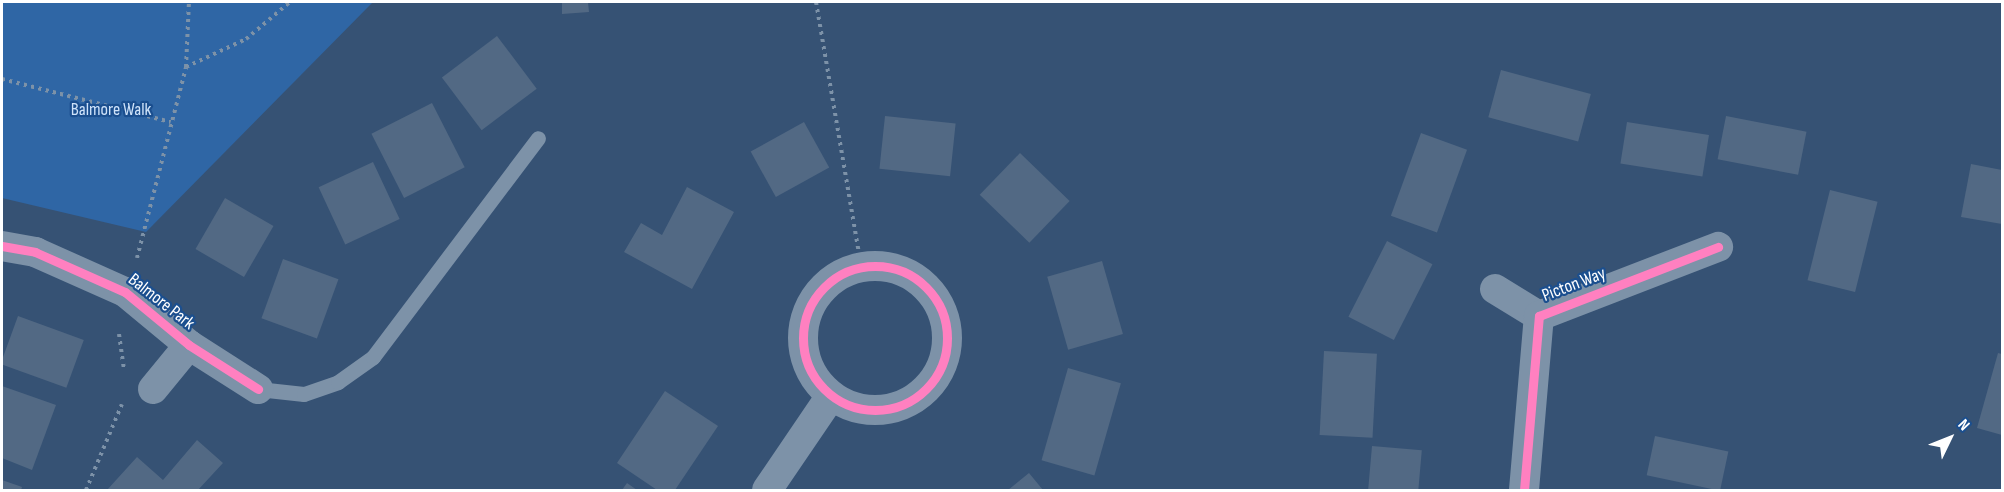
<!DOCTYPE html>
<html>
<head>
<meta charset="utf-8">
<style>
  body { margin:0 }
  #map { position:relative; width:2004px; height:492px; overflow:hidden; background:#365274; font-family:"Sofia Sans Condensed",sans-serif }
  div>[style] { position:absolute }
  .green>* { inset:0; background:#2f66a5 }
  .building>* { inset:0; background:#526984; transform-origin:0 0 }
  .path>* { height:4px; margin-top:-2px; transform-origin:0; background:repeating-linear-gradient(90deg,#7d92a8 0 3px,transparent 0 7.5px) }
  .lane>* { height:15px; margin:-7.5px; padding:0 7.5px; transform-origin:7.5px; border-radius:7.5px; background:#7d92a8 }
  .street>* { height:30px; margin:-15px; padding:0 15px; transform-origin:15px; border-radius:15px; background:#7d92a8 }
  .street>.ring { margin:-15px; padding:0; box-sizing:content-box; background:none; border:30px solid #7d92a8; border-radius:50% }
  .cycleway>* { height:9px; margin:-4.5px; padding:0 4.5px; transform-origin:4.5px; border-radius:4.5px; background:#ff80c0 }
  .cycleway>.ring { margin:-4.5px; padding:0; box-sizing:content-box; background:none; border:9px solid #ff80c0; border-radius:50% }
  span { translate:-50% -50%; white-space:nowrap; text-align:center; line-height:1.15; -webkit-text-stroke:4.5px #1b4f8f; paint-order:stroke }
  .park-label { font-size:18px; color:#cfe3fa }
  .street-label { font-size:18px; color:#fff }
  .frame { position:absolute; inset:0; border:3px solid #fff; pointer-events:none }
  .north { position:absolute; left:1920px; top:408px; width:60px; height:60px; -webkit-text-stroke:4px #1b4f8f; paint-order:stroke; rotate:47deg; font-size:16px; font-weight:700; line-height:24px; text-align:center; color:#fff }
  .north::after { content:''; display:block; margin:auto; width:21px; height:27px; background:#fff; clip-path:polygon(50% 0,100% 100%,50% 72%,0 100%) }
</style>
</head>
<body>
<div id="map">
  <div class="green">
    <i style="clip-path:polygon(2px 2px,373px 2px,146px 232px,2px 198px)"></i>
  </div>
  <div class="building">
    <i style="clip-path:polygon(562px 2px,588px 2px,589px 12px,562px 14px)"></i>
    <i style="left:497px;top:36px;width:66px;height:69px;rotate:53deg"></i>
    <i style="left:1501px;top:70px;width:93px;height:49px;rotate:15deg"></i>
    <i style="left:432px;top:103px;width:72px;height:68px;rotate:63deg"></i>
    <i style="left:885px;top:116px;width:71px;height:53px;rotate:6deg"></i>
    <i style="left:1726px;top:116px;width:82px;height:44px;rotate:11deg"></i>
    <i style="left:804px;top:122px;width:52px;height:61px;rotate:61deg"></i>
    <i style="left:1627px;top:122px;width:83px;height:42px;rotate:9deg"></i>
    <i style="left:1421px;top:133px;width:49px;height:88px;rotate:20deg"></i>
    <i style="left:1020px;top:153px;width:69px;height:58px;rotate:44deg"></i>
    <i style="left:373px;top:162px;width:63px;height:60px;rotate:65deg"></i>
    <i style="clip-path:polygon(1971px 164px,2002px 170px,2002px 224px,1961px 217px)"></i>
    <i style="clip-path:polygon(687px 187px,734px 212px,692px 289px,624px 252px,641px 223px,662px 235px)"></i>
    <i style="left:1830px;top:190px;width:49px;height:93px;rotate:14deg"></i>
    <i style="left:225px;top:198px;width:56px;height:59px;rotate:30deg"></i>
    <i style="left:1387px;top:241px;width:51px;height:85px;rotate:27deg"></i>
    <i style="left:283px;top:259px;width:59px;height:63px;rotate:20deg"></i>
    <i style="left:1102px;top:261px;width:76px;height:57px;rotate:74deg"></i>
    <i style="left:18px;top:316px;width:70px;height:51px;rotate:20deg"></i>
    <i style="left:1324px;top:351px;width:53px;height:84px;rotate:3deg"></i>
    <i style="clip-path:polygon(1998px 353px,2002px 354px,2002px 435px,1977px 428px)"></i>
    <i style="left:1068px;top:368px;width:55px;height:96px;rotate:16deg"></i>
    <i style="clip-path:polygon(2px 386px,56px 405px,32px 470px,2px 458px)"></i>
    <i style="clip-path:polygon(665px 391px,718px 426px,675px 490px,657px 490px,617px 463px)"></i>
    <i style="left:1655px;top:436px;width:75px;height:40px;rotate:12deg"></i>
    <i style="clip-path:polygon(197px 440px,223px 463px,198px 490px,107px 490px,137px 457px,163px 480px)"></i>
    <i style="left:1372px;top:446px;width:50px;height:44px;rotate:5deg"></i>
    <i style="clip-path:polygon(1029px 473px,1043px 490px,1008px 490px)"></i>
    <i style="clip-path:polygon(2px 480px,22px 487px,21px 490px,2px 490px)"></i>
    <i style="clip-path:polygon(627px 483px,637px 490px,622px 490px)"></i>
  </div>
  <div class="path">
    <i style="left:816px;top:2px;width:268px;rotate:80.3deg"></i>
    <i style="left:186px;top:67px;width:66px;rotate:-25deg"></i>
    <i style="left:246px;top:39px;width:57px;rotate:-40.1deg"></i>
    <i style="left:2px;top:79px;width:174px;rotate:14.3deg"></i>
    <i style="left:137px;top:258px;width:197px;rotate:-75.6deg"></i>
    <i style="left:186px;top:67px;width:65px;rotate:-87.4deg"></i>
    <i style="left:119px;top:334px;width:34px;rotate:82deg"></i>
    <i style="left:86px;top:490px;width:93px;rotate:-67.3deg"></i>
  </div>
  <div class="lane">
    <i style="left:258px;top:389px;width:46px;rotate:6.2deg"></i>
    <i style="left:304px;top:394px;width:36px;rotate:-19deg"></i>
    <i style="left:338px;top:382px;width:43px;rotate:-35.5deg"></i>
    <i style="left:373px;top:357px;width:274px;rotate:-53deg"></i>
  </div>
  <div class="street">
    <i style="left:2px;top:246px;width:34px;rotate:10deg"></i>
    <i style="left:35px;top:252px;width:98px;rotate:24deg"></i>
    <i style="left:125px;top:292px;width:83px;rotate:39.6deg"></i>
    <i style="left:189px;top:345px;width:82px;rotate:32.5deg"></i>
    <i class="ring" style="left:803px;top:266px;width:114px;height:114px"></i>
    <i style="left:1495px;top:289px;width:52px;rotate:31.5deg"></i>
    <i style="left:153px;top:389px;width:57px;rotate:-50.7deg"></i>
    <i style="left:767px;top:490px;width:114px;rotate:-55.8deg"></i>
    <i style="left:1524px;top:490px;width:175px;rotate:-85.1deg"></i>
    <i style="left:1539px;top:316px;width:192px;rotate:-21.1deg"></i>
  </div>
  <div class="cycleway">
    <i style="left:2px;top:246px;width:34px;rotate:10deg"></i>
    <i style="left:35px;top:252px;width:98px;rotate:24deg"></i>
    <i style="left:125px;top:292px;width:83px;rotate:39.6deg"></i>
    <i style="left:189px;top:345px;width:82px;rotate:32.5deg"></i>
    <i class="ring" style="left:803px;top:266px;width:135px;height:135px"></i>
    <i style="left:1524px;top:490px;width:175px;rotate:-85.1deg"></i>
    <i style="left:1539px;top:316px;width:192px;rotate:-21.1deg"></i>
  </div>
  <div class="park-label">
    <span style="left:111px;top:110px">Balmore Walk</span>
  </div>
  <div class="street-label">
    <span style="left:1574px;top:285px;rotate:-21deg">Picton Way</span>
    <span style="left:161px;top:302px;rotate:38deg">Balmore Park</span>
  </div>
  <div class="frame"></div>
  <div class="north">N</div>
</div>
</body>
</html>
